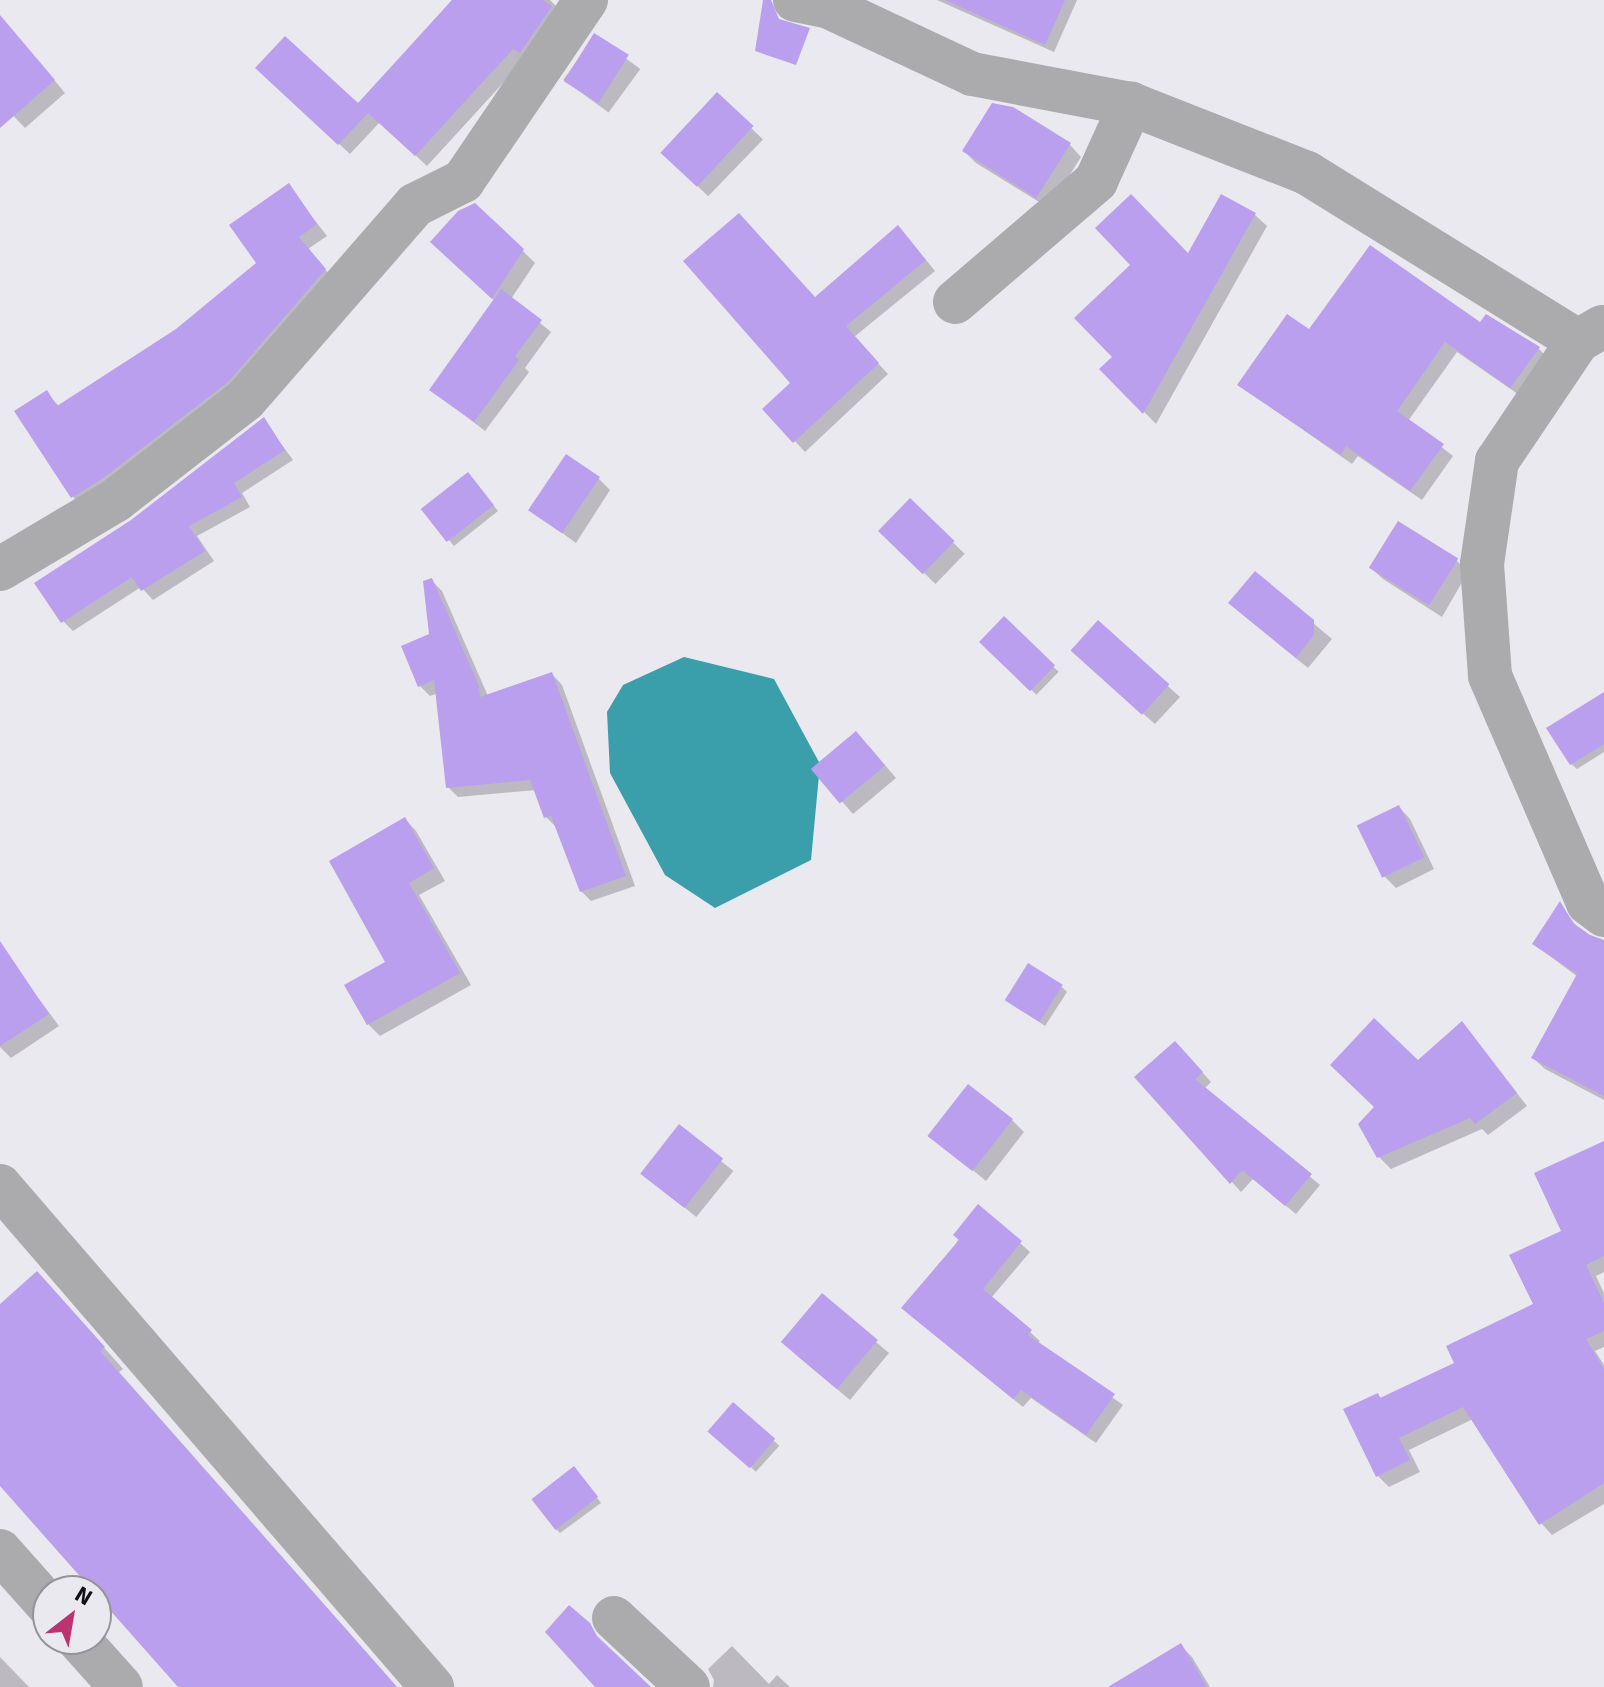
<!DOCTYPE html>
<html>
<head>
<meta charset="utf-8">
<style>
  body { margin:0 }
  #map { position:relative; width:1604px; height:1687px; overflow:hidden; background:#ebe9f0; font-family:Signika,sans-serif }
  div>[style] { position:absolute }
  .water>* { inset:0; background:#3b9eab }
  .shadow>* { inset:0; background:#0003; transform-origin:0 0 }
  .building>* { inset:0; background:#b99fee; transform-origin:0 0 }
  .minor>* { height:44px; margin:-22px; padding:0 22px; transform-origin:22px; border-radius:22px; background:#abaaad }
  span { translate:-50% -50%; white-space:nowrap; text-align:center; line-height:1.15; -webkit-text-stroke:7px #ebe9f0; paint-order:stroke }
  .north { position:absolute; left:32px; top:1575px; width:80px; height:80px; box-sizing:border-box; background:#ebe9f0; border:2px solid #949398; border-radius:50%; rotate:31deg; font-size:22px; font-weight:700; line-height:32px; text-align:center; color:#121114 }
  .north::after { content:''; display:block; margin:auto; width:28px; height:36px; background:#bb3371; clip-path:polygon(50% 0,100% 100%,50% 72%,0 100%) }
</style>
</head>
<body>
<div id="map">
  <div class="water">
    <i style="clip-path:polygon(684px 657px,774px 679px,820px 764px,811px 860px,715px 908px,665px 875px,610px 773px,607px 712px,623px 685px)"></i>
  </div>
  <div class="shadow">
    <i style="clip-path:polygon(452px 0,550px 0,559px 9px,525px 59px,427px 166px,380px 122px,350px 154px,269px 79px,358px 106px)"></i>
    <i style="clip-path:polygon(937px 0,1077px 0,1054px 52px)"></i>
    <i style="left:595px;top:36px;width:56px;height:54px;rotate:36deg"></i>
    <i style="clip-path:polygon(30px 51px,65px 93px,25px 128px,0 102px,0 56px)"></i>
    <i style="left:717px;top:95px;width:64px;height:79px;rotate:44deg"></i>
    <i style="clip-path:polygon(1070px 145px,1081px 157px,1049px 208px,976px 163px,964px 151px)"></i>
    <i style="clip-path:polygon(288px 186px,327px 236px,308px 249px,336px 282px,239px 393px,84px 508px,72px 496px,46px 393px,60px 407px,178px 330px,258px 263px)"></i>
    <i style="clip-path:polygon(1255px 215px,1267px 226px,1156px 424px,1102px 369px,1114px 357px,1133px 265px,1188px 256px)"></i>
    <i style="clip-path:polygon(908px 238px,935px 271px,854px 337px,888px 374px,805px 452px,765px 409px,793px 383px,815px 299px)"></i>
    <i style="clip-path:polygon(523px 251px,535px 263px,511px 299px,551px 332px,525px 368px,529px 372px,485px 431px,432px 390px,495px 301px,444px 253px)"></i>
    <i style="clip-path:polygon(1481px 325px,1538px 348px,1549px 359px,1522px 397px,1457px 352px,1408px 421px,1453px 456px,1422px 500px,1358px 456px,1352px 464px,1239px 385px,1309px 332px)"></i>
    <i style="clip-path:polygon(263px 419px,293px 460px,242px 493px,250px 507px,197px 536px,214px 561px,153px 600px,141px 587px,73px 631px,63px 621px,132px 521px)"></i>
    <i style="clip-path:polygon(598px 478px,610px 490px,576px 543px,532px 511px)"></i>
    <i style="clip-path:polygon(473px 480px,498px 511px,454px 546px,424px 510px)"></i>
    <i style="left:910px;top:501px;width:76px;height:42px;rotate:44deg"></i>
    <i style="clip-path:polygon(1456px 560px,1468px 572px,1442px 617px,1383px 579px,1371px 568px)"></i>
    <i style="clip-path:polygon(1255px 574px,1332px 639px,1308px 668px,1243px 615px)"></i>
    <i style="clip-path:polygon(432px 581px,442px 591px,488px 696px,552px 674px,562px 685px,635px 886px,591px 901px,581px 891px,556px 827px,546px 817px,536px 790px,458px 797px,448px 787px,438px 693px,430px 696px,420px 686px,431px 635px)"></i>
    <i style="left:1004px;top:619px;width:76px;height:32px;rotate:44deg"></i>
    <i style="clip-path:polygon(1098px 623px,1180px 697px,1155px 724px,1085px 663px)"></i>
    <i style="clip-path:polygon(1604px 716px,1604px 752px,1577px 769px,1571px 764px)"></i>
    <i style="clip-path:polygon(868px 745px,896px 778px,853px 814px,814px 769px)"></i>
    <i style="clip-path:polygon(1399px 807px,1410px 819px,1434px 869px,1396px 888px,1384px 876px)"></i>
    <i style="clip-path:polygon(405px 819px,416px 831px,445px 881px,419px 895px,471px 985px,380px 1036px,368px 1024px,388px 962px)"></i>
    <i style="clip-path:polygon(1560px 904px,1580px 931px,1604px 942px,1604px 1100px,1545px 1069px,1533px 1058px,1578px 977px,1534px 944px)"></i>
    <i style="clip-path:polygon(22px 976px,59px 1026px,11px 1058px,0 1047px,0 991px)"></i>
    <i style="clip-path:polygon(1062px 987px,1067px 992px,1045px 1026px,1007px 1000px)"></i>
    <i style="clip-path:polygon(1462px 1023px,1527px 1106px,1488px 1135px,1482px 1129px,1391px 1169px,1379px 1157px,1377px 1107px)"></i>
    <i style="clip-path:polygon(1185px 1053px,1211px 1082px,1204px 1089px,1320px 1185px,1296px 1214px,1253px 1179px,1241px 1192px,1137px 1077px)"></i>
    <i style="clip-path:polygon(1012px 1120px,1024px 1132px,986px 1181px,931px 1136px)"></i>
    <i style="left:679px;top:1127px;width:70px;height:59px;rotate:39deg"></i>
    <i style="clip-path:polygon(1604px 1143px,1604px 1272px,1596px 1276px,1604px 1293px,1604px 1347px,1595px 1351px,1604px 1365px,1604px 1504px,1552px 1535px,1541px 1523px,1473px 1419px,1409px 1450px,1420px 1472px,1389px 1487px,1378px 1476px,1378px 1395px,1382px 1399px,1457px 1364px,1536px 1305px,1564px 1232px)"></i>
    <i style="clip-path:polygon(978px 1206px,1030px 1252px,991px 1298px,1030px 1332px,1040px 1341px,1037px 1344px,1123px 1405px,1096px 1443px,1031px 1398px,1023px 1407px,913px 1317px)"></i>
    <i style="clip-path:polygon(57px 1294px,123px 1369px,119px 1372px,397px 1687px,180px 1687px,0 1475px,0 1307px)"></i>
    <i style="clip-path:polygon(822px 1296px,889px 1353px,850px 1400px,795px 1354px)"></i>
    <i style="left:734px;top:1405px;width:61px;height:35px;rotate:42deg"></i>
    <i style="clip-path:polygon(579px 1474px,601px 1503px,560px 1533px,555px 1528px)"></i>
    <i style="clip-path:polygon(1180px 1645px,1192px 1657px,1210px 1687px,1161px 1687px)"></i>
    <i style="clip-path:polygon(732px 1646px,769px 1684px,777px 1675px,790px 1687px,713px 1687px,714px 1680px,708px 1669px)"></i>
    <i style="clip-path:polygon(0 1657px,29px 1687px,0 1687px)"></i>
  </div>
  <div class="building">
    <i style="clip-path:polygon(452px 0,543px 0,552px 6px,520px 53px,513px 49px,415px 156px,368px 113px,338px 145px,255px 68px,285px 36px,358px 103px)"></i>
    <i style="clip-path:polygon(763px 0,771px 0,779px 19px,810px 28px,796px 65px,755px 51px)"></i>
    <i style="clip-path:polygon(945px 0,1065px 0,1045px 45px)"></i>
    <i style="clip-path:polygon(0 15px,55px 80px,0 128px)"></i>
    <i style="left:594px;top:33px;width:41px;height:57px;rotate:32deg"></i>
    <i style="left:717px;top:92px;width:50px;height:83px;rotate:43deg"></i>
    <i style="clip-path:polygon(992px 103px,1013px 107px,1071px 143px,1036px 198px,962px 151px)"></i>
    <i style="clip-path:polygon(289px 183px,317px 224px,299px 237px,326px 269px,228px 382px,102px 479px,71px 498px,14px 411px,47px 390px,57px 406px,176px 329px,256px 263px,229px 225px)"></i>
    <i style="clip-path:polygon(1131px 194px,1188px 253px,1221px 194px,1256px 213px,1143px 414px,1099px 369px,1112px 357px,1074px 318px,1130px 265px,1095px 228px)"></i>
    <i style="clip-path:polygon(475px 203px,524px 249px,492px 299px,430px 242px,458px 211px)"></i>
    <i style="clip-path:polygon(739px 213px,815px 297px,898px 225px,926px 260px,846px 326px,879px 363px,793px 443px,762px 409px,790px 383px,683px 261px)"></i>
    <i style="clip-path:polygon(1370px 245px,1480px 322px,1486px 314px,1540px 347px,1510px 388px,1445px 342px,1397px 411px,1444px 444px,1410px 491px,1346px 446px,1341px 455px,1237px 385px,1287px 314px,1309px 329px)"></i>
    <i style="clip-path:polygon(501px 289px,542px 320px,515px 356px,519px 360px,474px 422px,429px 390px)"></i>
    <i style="clip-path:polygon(264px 417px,285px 450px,234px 483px,242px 497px,189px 526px,205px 551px,141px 591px,132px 577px,61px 623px,34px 583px,131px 520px)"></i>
    <i style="left:566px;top:454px;width:41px;height:68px;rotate:34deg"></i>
    <i style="left:468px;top:472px;width:42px;height:60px;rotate:52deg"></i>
    <i style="left:910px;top:498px;width:62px;height:46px;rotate:44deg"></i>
    <i style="left:1398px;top:521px;width:71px;height:55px;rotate:32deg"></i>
    <i style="clip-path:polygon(1255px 571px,1314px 620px,1314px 635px,1296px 658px,1228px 603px)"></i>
    <i style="clip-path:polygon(432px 578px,479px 686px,480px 697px,552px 672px,626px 876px,580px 892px,551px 816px,544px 818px,530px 780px,446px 788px,434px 680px,418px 687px,401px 646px,429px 634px,423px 581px)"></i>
    <i style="left:1004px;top:616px;width:71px;height:36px;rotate:44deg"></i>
    <i style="left:1098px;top:620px;width:96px;height:41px;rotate:42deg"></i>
    <i style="clip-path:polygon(1604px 692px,1604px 744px,1570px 765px,1546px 728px)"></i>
    <i style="left:856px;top:731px;width:45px;height:59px;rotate:50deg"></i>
    <i style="left:1399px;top:805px;width:58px;height:47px;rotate:64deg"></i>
    <i style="clip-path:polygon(405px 817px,434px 868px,409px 883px,460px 973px,367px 1025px,344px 985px,385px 962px,329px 861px)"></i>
    <i style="clip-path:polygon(1560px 901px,1573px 923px,1590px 935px,1604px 940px,1604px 1096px,1531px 1058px,1577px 974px,1532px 944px)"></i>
    <i style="clip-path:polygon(0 941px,49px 1014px,0 1046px)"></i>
    <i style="left:1028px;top:963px;width:41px;height:44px;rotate:32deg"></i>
    <i style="clip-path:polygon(1374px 1018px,1418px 1060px,1462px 1021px,1517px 1093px,1475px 1124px,1470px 1118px,1377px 1158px,1358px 1124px,1374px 1107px,1330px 1065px)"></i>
    <i style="clip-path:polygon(1175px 1041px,1203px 1072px,1195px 1079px,1312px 1174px,1285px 1206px,1242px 1170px,1230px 1184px,1134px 1077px)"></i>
    <i style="left:968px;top:1084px;width:57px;height:66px;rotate:38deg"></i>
    <i style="left:679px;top:1124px;width:56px;height:63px;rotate:38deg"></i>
    <i style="clip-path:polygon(1604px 1141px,1604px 1256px,1586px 1265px,1604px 1303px,1604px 1331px,1586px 1339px,1604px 1369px,1604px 1483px,1539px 1525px,1463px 1407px,1399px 1438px,1410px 1460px,1376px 1477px,1343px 1409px,1378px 1393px,1380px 1398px,1454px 1363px,1446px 1346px,1533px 1304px,1509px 1255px,1561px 1231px,1534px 1173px)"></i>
    <i style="clip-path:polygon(978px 1204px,1022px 1241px,983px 1289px,1032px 1330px,1028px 1335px,1115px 1394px,1086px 1435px,1021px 1390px,1013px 1399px,901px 1308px,959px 1240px,953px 1235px)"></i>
    <i style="clip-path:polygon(37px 1271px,105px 1347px,100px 1351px,397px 1687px,178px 1687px,0 1486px,0 1304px)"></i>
    <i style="left:822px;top:1293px;width:73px;height:64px;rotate:40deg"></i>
    <i style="left:733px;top:1402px;width:56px;height:39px;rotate:41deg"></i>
    <i style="left:574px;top:1466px;width:39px;height:54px;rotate:52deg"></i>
    <i style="clip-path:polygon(569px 1605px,590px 1623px,597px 1636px,651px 1687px,595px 1687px,545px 1632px)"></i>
    <i style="clip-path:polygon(1181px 1643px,1207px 1687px,1108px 1687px)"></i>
  </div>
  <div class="minor">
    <i style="left:795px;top:0;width:33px;rotate:11deg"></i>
    <i style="left:827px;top:6px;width:160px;rotate:25.1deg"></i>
    <i style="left:972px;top:74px;width:162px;rotate:10.7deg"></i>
    <i style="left:1131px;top:104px;width:189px;rotate:21.4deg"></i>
    <i style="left:1307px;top:173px;width:319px;rotate:31.8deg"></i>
    <i style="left:955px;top:302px;width:186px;rotate:-40.6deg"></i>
    <i style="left:1096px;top:181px;width:85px;rotate:-65.6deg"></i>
    <i style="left:1602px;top:327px;width:28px;rotate:150deg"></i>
    <i style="left:1578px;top:341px;width:145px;rotate:124deg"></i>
    <i style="left:1497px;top:461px;width:104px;rotate:98.3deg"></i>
    <i style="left:1482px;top:564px;width:112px;rotate:85.9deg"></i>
    <i style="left:1490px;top:676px;width:247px;rotate:66.6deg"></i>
    <i style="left:1588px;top:903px;width:20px;rotate:37deg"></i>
    <i style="left:0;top:569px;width:135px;rotate:-30.7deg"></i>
    <i style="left:116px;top:500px;width:163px;rotate:-37.8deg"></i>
    <i style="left:245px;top:400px;width:259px;rotate:-48.9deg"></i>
    <i style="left:415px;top:205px;width:54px;rotate:-26.6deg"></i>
    <i style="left:463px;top:181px;width:219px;rotate:-55.8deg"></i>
    <i style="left:0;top:1186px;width:662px;rotate:49.23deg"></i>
    <i style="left:0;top:1551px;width:72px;rotate:48.4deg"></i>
    <i style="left:614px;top:1618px;width:101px;rotate:43deg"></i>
    <i style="left:78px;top:1639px;width:64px;rotate:48.1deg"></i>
  </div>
  <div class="north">N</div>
</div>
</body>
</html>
